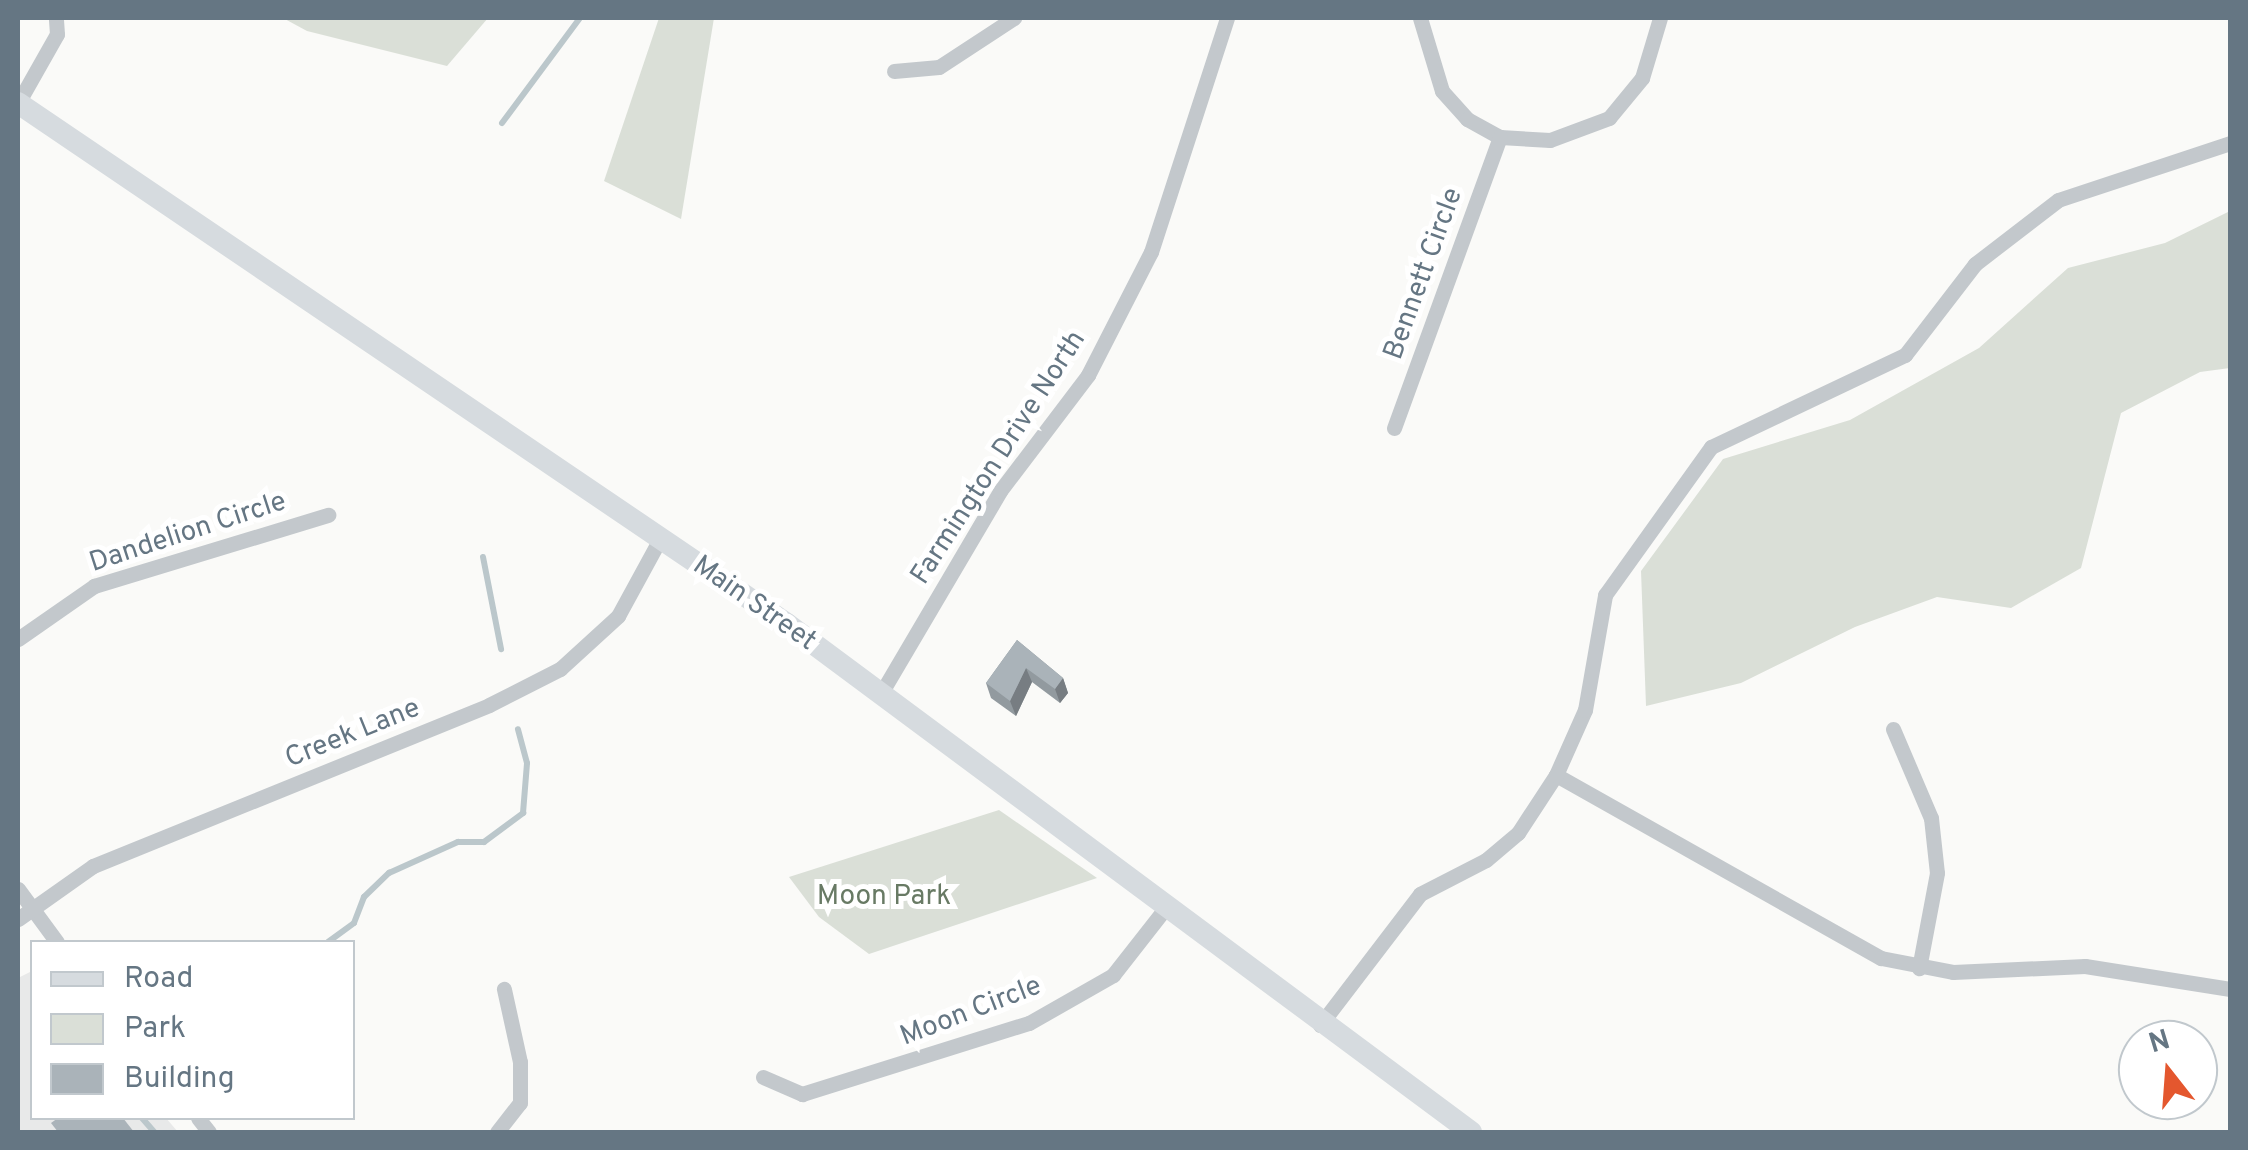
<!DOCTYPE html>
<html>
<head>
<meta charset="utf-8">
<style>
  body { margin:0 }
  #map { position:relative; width:2248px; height:1150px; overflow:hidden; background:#fafaf8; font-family:Overpass,sans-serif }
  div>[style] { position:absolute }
  .built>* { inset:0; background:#e8e9e9 }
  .green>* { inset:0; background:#dadfd7 }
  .stream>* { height:6px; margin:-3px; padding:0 3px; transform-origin:3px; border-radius:3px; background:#bbc7cb }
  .minor>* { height:15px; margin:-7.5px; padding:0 7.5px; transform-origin:7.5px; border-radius:7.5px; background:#c3c8cc }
  .secondary>* { height:22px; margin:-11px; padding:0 11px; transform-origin:11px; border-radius:11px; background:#d6dbdf }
  .wall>* { inset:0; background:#929a9f }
  .shaded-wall>* { inset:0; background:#777d82 }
  .building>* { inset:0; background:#aab3b9 }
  span { translate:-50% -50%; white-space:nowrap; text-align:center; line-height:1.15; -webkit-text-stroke:10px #fff; paint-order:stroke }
  .street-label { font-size:28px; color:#657683 }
  .park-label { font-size:28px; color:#687a64 }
  .frame { position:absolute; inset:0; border:20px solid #657683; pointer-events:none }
  .legend { position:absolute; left:30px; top:940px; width:325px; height:180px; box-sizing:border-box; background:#fff; border:2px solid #c1c8cd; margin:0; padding:12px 18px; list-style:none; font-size:30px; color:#657683 }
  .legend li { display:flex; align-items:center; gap:20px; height:50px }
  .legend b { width:50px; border:2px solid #c1c8cd }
  .north { position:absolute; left:2118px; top:1020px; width:100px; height:100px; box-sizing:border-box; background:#fff; border:2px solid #c1c8cd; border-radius:50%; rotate:343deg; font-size:28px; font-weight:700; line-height:40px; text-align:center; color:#657683 }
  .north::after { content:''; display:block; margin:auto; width:35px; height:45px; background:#e4572e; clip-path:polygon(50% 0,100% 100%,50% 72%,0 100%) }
</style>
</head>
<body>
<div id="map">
  <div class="built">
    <i style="clip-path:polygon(32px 971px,32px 1118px,166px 1118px,178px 1132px,18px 1132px,18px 978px)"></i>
  </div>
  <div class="green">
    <i style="clip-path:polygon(283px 18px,488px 18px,447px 66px,307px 31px)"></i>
    <i style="clip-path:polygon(659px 18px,714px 18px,681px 219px,604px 181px)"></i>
    <i style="clip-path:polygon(2230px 211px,2230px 368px,2200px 372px,2121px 413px,2081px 568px,2011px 608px,1937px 597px,1855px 627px,1741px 683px,1646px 706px,1641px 571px,1723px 459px,1850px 420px,1979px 348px,2068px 268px,2165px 243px)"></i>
    <i style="clip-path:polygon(999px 810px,1097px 878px,869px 954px,819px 917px,789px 877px)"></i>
  </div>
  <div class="stream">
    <i style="left:502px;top:123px;width:131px;rotate:-53.4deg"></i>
    <i style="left:483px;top:557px;width:94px;rotate:78.9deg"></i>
    <i style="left:328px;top:942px;width:32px;rotate:-36deg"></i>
    <i style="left:354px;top:923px;width:28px;rotate:-69deg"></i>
    <i style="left:364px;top:897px;width:35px;rotate:-44deg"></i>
    <i style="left:389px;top:873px;width:76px;rotate:-24.2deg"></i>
    <i style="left:458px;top:842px;width:26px"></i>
    <i style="left:484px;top:842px;width:49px;rotate:-36.6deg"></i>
    <i style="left:523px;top:813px;width:50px;rotate:-85.4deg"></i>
    <i style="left:527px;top:763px;width:35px;rotate:-105deg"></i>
    <i style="left:142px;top:1118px;width:18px;rotate:49deg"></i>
  </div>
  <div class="minor">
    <i style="left:1420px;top:18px;width:76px;rotate:73.2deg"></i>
    <i style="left:1442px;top:91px;width:38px;rotate:48deg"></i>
    <i style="left:1467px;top:119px;width:38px;rotate:29deg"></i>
    <i style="left:1500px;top:137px;width:50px;rotate:3.4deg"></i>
    <i style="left:1550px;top:140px;width:63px;rotate:-20.4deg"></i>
    <i style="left:1609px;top:118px;width:52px;rotate:-50.5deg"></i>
    <i style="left:1642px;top:78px;width:63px;rotate:-73.3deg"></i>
    <i style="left:894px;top:71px;width:45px;rotate:-5.1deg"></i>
    <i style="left:939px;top:67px;width:90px;rotate:-33.2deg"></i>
    <i style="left:18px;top:103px;width:79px;rotate:-60.5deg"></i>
    <i style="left:57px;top:34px;width:16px;rotate:-94deg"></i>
    <i style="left:1394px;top:428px;width:310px;rotate:-70deg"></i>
    <i style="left:18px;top:639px;width:93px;rotate:-34.9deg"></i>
    <i style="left:94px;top:586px;width:245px;rotate:-16.9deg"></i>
    <i style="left:880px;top:695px;width:237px;rotate:-59.5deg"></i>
    <i style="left:1000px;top:491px;width:146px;rotate:-52.8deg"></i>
    <i style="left:1088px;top:375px;width:138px;rotate:-62.9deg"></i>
    <i style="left:1151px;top:252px;width:246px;rotate:-72deg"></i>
    <i style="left:1893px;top:729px;width:97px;rotate:66.9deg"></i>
    <i style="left:1931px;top:818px;width:55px;rotate:83.8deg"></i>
    <i style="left:1937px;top:873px;width:97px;rotate:100.7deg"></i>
    <i style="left:1556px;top:775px;width:373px;rotate:29.4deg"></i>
    <i style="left:1881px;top:958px;width:73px;rotate:11deg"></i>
    <i style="left:1953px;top:972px;width:132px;rotate:-2.6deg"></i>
    <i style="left:2085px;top:966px;width:147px;rotate:9deg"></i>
    <i style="left:18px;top:889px;width:66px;rotate:53.7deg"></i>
    <i style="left:18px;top:919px;width:92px;rotate:-35.2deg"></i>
    <i style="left:93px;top:866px;width:427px;rotate:-22.1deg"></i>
    <i style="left:489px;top:705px;width:80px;rotate:-26.9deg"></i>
    <i style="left:560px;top:669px;width:79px;rotate:-42.4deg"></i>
    <i style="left:618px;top:616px;width:88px;rotate:-61.4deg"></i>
    <i style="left:1320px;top:1025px;width:165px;rotate:-52.6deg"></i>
    <i style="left:1420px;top:894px;width:74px;rotate:-27.3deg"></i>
    <i style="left:1486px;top:860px;width:42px;rotate:-40.2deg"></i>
    <i style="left:1518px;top:833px;width:69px;rotate:-56.8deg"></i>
    <i style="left:1556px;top:775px;width:71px;rotate:-66deg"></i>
    <i style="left:1585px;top:710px;width:117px;rotate:-80.1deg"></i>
    <i style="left:1605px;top:595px;width:182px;rotate:-54.4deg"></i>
    <i style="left:1711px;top:447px;width:215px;rotate:-25.4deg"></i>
    <i style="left:1905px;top:355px;width:115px;rotate:-52.4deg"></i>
    <i style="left:1975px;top:264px;width:105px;rotate:-37.6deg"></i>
    <i style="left:2058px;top:200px;width:181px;rotate:-18.3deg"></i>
    <i style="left:763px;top:1077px;width:43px;rotate:23.6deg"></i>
    <i style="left:802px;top:1094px;width:238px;rotate:-17.4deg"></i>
    <i style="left:1029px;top:1023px;width:97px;rotate:-29.7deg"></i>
    <i style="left:1113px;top:975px;width:83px;rotate:-51.9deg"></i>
    <i style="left:198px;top:1118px;width:18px;rotate:52deg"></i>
    <i style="left:497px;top:1132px;width:37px;rotate:-52deg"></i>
    <i style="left:520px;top:1103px;width:41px;rotate:-90deg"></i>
    <i style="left:520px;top:1062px;width:75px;rotate:-102.4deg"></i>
  </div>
  <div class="secondary">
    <i style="left:18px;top:103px;width:929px;rotate:34.12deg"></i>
    <i style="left:787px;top:624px;width:852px;rotate:36.6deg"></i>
  </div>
  <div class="wall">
    <i style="clip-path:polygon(1017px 640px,1063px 678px,1068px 693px,1060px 703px,1032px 682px,1016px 716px,991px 698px,986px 683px)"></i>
  </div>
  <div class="shaded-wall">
    <i style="clip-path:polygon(1026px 668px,1032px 682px,1016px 716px,1010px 701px)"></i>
    <i style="clip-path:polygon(1063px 678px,1068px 693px,1060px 703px,1055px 689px)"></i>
  </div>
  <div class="building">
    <i style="clip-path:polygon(1017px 640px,1063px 678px,1055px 689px,1026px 668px,1010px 701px,986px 683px)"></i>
    <i style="clip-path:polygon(58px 1118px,123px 1118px,134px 1132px,58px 1132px,51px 1123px)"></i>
  </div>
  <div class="street-label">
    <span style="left:1424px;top:274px;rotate:-70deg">Bennett Circle</span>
    <span style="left:999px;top:458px;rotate:-57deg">Farmington Drive North</span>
    <span style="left:188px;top:533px;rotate:-18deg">Dandelion Circle</span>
    <span style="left:754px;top:604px;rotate:35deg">Main Street</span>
    <span style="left:353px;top:734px;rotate:-22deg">Creek Lane</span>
    <span style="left:971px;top:1012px;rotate:-21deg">Moon Circle</span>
  </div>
  <div class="park-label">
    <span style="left:884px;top:897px">Moon Park</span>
  </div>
  <div class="frame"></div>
  <ul class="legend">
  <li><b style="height:12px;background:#d6dbdf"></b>Road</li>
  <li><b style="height:28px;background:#dadfd7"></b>Park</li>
  <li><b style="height:28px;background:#aab3b9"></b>Building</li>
  </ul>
  <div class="north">N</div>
</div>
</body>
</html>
